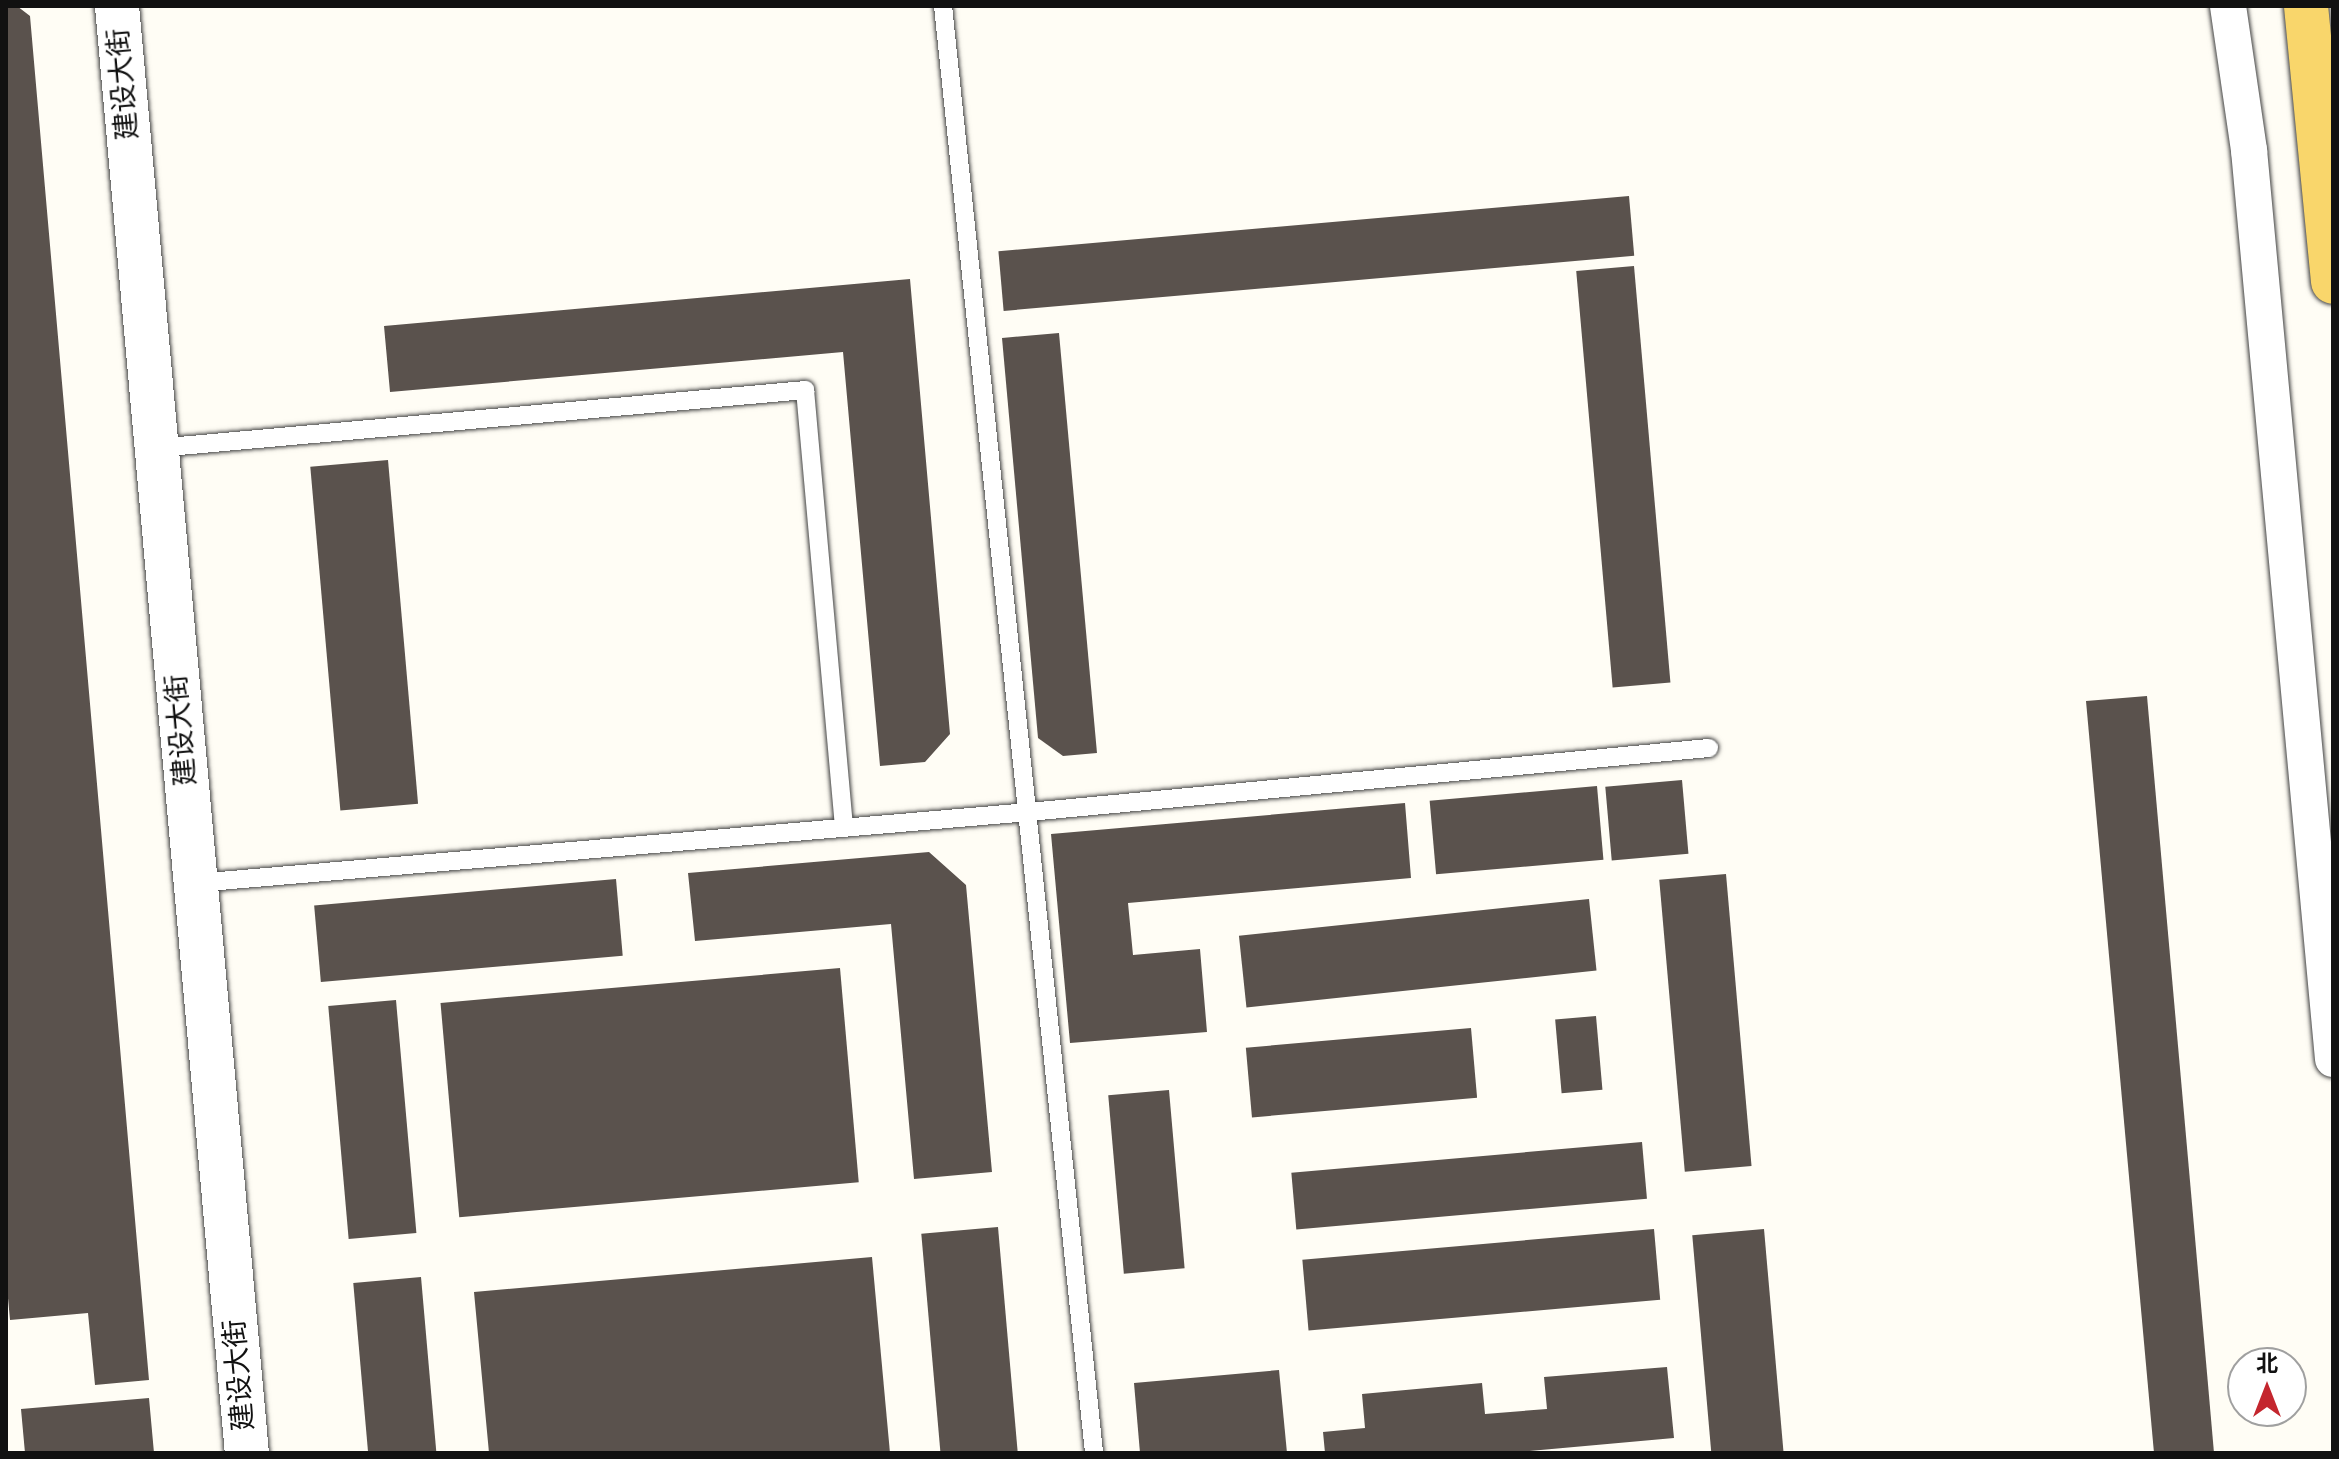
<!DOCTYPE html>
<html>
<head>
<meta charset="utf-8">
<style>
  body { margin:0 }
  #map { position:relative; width:2339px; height:1459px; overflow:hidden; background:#fffdf5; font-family:Spectral,"Noto Sans SC",serif }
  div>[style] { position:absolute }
  .building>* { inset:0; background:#5a524d; transform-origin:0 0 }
  .roads { filter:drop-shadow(0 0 2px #444) drop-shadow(0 0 2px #444) }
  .service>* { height:18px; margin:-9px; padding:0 9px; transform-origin:9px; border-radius:9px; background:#fff }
  .minor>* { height:36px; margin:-18px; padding:0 18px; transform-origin:18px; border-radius:18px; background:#fff }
  .tertiary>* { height:44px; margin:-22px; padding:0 22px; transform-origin:22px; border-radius:22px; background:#fff }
  .primary>* { height:44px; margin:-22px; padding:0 22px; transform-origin:22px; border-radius:22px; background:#f9d66b }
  span { translate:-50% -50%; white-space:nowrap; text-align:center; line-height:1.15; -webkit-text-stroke:8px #fff; paint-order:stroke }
  .street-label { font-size:28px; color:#111 }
  .frame { position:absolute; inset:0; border:8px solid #111; pointer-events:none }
  .north { position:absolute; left:2227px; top:1347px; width:80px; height:80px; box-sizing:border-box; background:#fff; border:2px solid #a0a0a0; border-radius:50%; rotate:0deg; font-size:22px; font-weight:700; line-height:32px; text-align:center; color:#111 }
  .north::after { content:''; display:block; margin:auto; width:28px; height:36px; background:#c4262e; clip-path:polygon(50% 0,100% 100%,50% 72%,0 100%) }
</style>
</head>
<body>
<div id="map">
  <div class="building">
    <i style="clip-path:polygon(6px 6px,17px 6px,30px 16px,149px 1380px,95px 1385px,88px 1313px,10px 1320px,6px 1276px)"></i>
    <i style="left:1629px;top:196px;width:60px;height:633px;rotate:85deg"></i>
    <i style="left:1634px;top:266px;width:418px;height:58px;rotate:85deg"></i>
    <i style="clip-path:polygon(910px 279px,950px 734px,925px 762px,880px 766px,843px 352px,390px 392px,384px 326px)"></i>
    <i style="clip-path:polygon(1059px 333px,1097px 753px,1063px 756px,1038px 738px,1002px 338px)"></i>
    <i style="left:388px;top:460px;width:345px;height:78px;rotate:85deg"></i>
    <i style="clip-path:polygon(2147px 696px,2207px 1373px,2214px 1453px,2154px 1453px,2086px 701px)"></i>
    <i style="left:1682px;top:780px;width:74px;height:77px;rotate:85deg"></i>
    <i style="left:1597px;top:786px;width:74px;height:168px;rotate:85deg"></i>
    <i style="clip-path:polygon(1405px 803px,1411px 878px,1128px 903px,1133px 955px,1200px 949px,1207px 1032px,1070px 1043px,1051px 834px)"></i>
    <i style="clip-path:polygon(929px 852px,966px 885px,992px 1172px,914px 1179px,891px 924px,695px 941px,688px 873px)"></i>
    <i style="left:1726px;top:874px;width:293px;height:67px;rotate:85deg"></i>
    <i style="left:616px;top:879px;width:77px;height:303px;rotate:85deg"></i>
    <i style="left:1589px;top:899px;width:72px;height:352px;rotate:84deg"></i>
    <i style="left:840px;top:968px;width:215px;height:401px;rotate:85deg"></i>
    <i style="left:396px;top:1000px;width:234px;height:68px;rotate:85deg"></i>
    <i style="left:1596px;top:1016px;width:74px;height:41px;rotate:85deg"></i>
    <i style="left:1471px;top:1028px;width:70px;height:226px;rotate:85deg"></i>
    <i style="left:1169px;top:1090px;width:179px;height:61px;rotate:85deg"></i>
    <i style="left:1642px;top:1142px;width:57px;height:352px;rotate:85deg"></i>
    <i style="left:998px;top:1227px;width:227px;height:77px;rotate:85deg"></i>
    <i style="left:1654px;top:1229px;width:71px;height:353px;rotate:85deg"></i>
    <i style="left:1764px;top:1229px;width:225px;height:72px;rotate:85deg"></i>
    <i style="clip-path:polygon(872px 1257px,890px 1453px,489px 1453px,474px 1292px)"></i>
    <i style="left:421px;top:1277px;width:177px;height:68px;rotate:85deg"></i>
    <i style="clip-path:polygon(1667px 1367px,1674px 1438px,1507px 1453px,1325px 1453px,1323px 1432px,1365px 1428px,1362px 1394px,1482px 1383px,1485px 1414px,1547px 1409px,1544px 1377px)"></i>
    <i style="clip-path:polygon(1279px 1370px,1287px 1453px,1140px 1453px,1134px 1383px)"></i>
    <i style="clip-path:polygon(149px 1398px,154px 1453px,25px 1453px,21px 1409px)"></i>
  </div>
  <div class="roads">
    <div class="service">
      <i style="left:943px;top:6px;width:1455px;rotate:84.04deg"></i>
      <i style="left:157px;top:448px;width:651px;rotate:-5.11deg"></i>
      <i style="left:805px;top:390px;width:437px;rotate:84.9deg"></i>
      <i style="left:196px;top:883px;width:836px;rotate:-4.87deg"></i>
      <i style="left:1029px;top:812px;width:683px;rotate:-5.38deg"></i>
    </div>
    <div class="minor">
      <i style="left:2228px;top:6px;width:146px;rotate:81.7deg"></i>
      <i style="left:2249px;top:150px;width:913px;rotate:84.72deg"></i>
    </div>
    <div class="tertiary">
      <i style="left:117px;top:6px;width:1453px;rotate:84.87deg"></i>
    </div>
    <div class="primary">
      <i style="left:2306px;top:6px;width:277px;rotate:84.4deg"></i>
    </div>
  </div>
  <div class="street-label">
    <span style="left:124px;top:84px;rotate:-95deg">建设大街</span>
    <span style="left:182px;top:730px;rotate:-95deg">建设大街</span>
    <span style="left:240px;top:1375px;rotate:-95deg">建设大街</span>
  </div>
  <div class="frame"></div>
  <div class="north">北</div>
</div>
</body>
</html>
